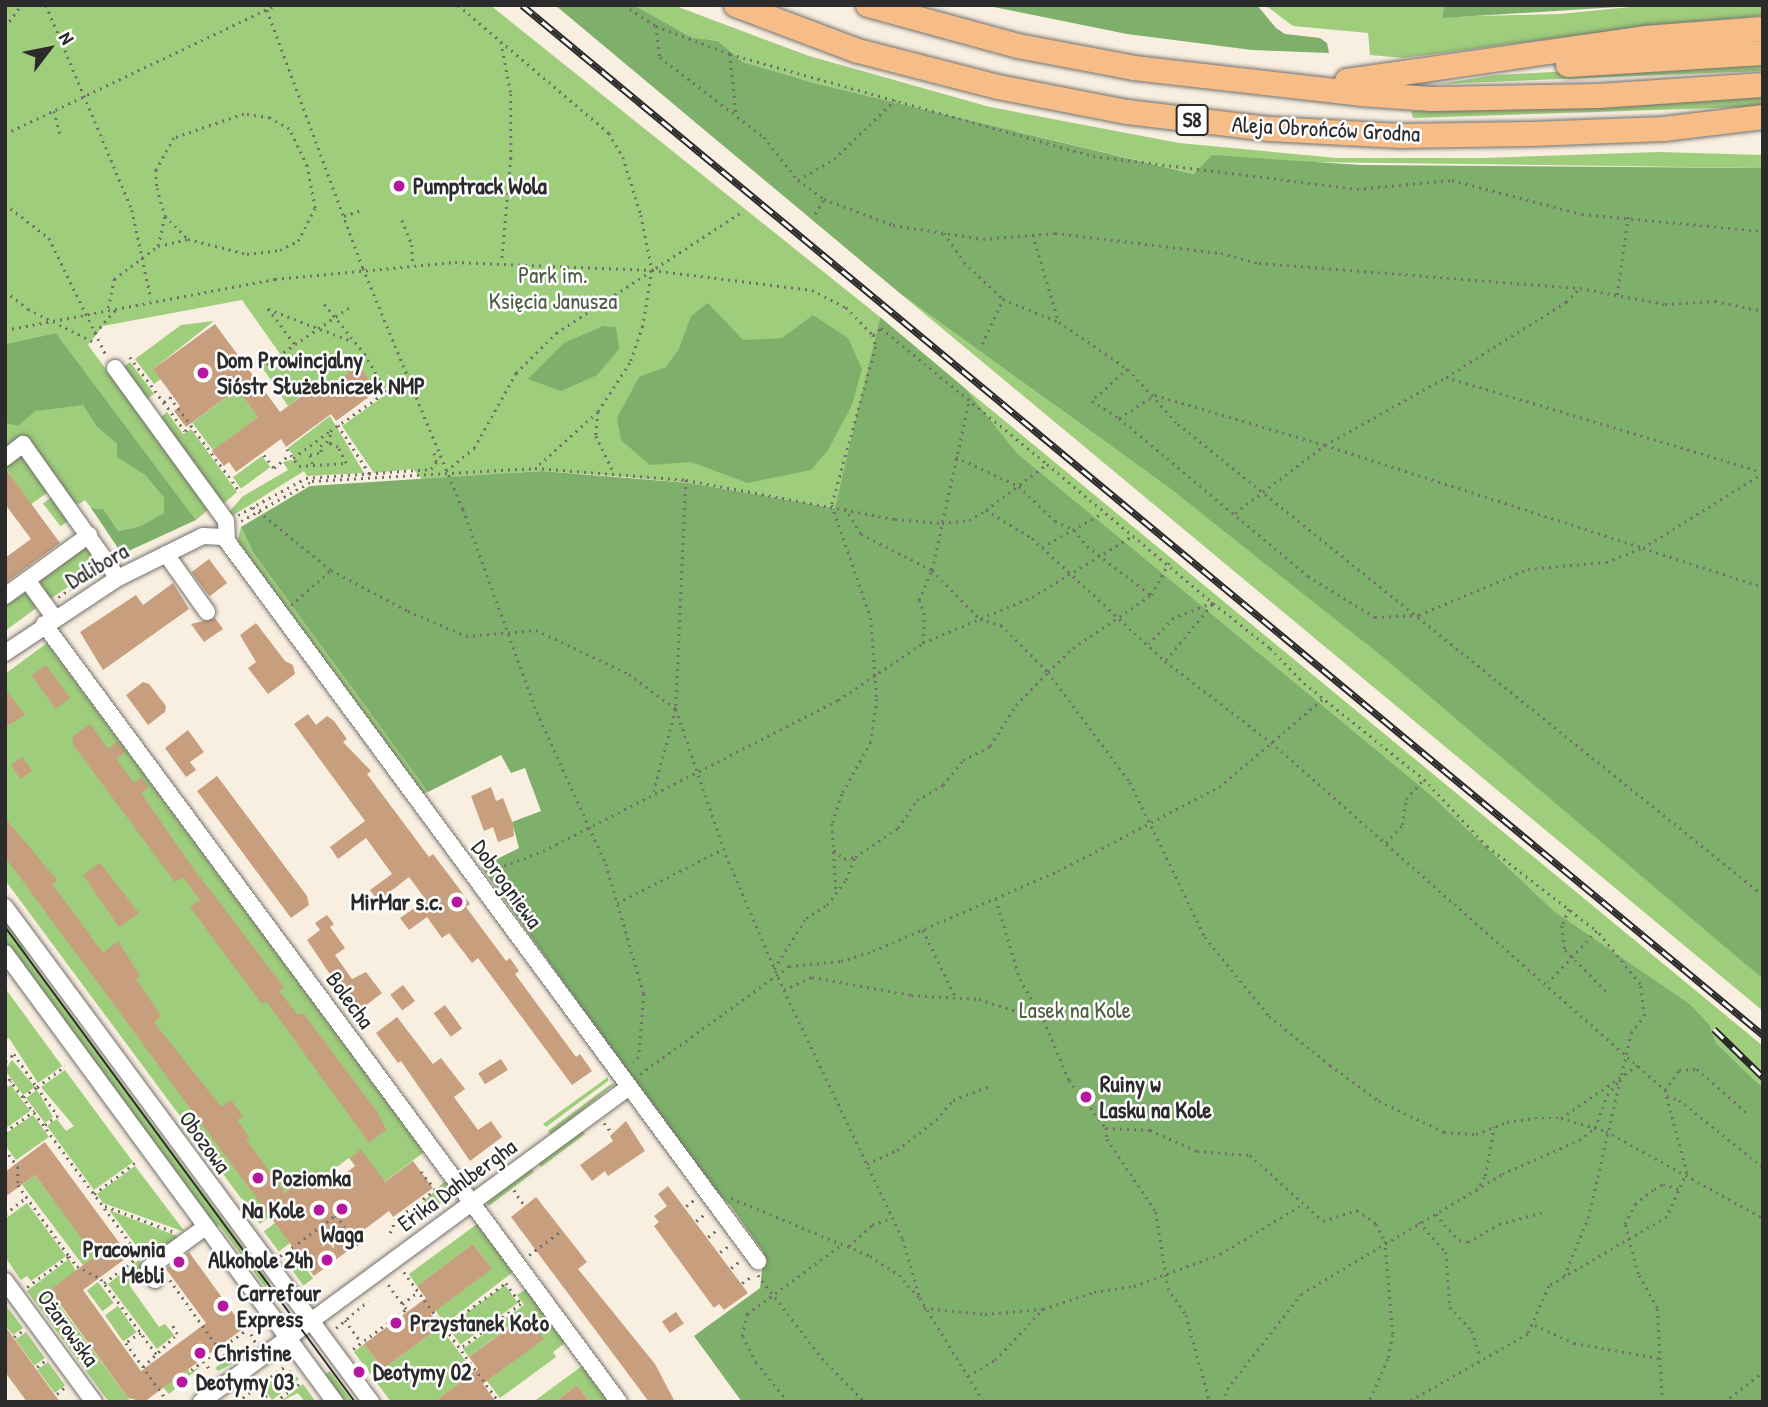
<!DOCTYPE html>
<html>
<head>
<meta charset="utf-8">
<style>
  body { margin:0 }
  #map { position:relative; width:1768px; height:1407px; overflow:hidden; background:#f9efe1; font-family:"Patrick Hand",sans-serif }
  div>[style] { position:absolute }
  .green>* { inset:0; background:#9ecd7b; transform-origin:0 0 }
  .forest>* { inset:0; background:#7eb06b }
  .building>* { inset:0; background:#c89f7e; transform-origin:0 0 }
  .path>* { height:2.5px; margin-top:-1.25px; transform-origin:0; background:repeating-linear-gradient(90deg,#73706b 0 2px,transparent 0 7px) }
  .roads { filter:drop-shadow(0 0 2px #73706b) drop-shadow(0 0 2px #73706b) }
  .minor>* { height:16px; margin:-8px; padding:0 8px; transform-origin:8px; border-radius:8px; background:#fff }
  .highway>* { height:24px; margin:-12px; padding:0 12px; transform-origin:12px; border-radius:12px; background:#f7bd88 }
  .tram>* { height:2px; margin:-1px; padding:0 1px; transform-origin:1px; border-radius:1px; background:#2b2b2b }
  .rail>* { height:7px; margin-top:-3.5px; transform-origin:0; background:repeating-linear-gradient(90deg,#fff 0 13px,#2b2b2b 0 26px); box-sizing:border-box; border-block:2px solid #2b2b2b }
  .dots>* { width:19px; height:19px; translate:-50% -50%; box-sizing:border-box; border:4px solid #fff; border-radius:50% }
  span { translate:-50% -50%; white-space:nowrap; text-align:center; line-height:1.15; -webkit-text-stroke:5px #fff; paint-order:stroke }
  .shield-label span { padding:2px 5px; background:#fff; border:2px solid; border-radius:5px; -webkit-text-stroke-width:0 }
  .shield-label { font-size:21px; color:#2b2b2b; font-weight:700 }
  .street-label { font-size:23px; color:#2b2b2b }
  .poi-label { font-size:23px; color:#2b2b2b; font-weight:700 }
  .left { translate:0 -50%; text-align:left }
  .right { translate:-100% -50%; text-align:right }
  .park-label { font-size:23px; color:#4e5c43 }
  .frame { position:absolute; inset:0; border:7px solid #2b2b2b; pointer-events:none }
  .north { position:absolute; left:14px; top:14px; width:70px; height:70px; -webkit-text-stroke:5px #fff; paint-order:stroke; rotate:58deg; font-size:19px; font-weight:700; line-height:28px; text-align:center; color:#2b2b2b }
  .north::after { content:''; display:block; margin:auto; width:24px; height:32px; background:#2b2b2b; clip-path:polygon(50% 0,100% 100%,50% 72%,0 100%) }
</style>
</head>
<body>
<div id="map">
  <div class="green">
    <i style="clip-path:polygon(5px 5px,490px 5px,880px 317px,836px 508px,689px 483px,613px 476px,542px 471px,422px 479px,413px 469px,374px 473px,342px 426px,395px 388px,393px 383px,379px 393px,359px 366px,314px 398px,308px 391px,288px 406px,262px 367px,280px 354px,242px 300px,103px 326px,88px 345px,209px 509px,196px 520px,56px 333px,5px 344px)"></i>
    <i style="clip-path:polygon(634px 5px,673px 5px,809px 56px,990px 107px,1179px 143px,1337px 158px,1483px 158px,1659px 152px,1763px 155px,1763px 168px,1308px 162px,1195px 174px,818px 84px,743px 62px,718px 41px,691px 37px)"></i>
    <i style="clip-path:polygon(1265px 5px,1444px 5px,1442px 17px,1560px 14px,1650px 5px,1763px 5px,1763px 16px,1657px 25px,1404px 58px,1370px 55px,1368px 33px,1293px 26px)"></i>
    <i style="clip-path:polygon(1763px 61px,1763px 71px,1439px 84px,1495px 75px)"></i>
    <i style="clip-path:polygon(1763px 96px,1763px 106px,1748px 107px,1413px 118px,1411px 111px)"></i>
    <i style="clip-path:polygon(902px 295px,1168px 487px,1384px 657px,1600px 837px,1763px 979px,1763px 1011px)"></i>
    <i style="clip-path:polygon(214px 321px,153px 369px,161px 379px,154px 384px,135px 359px,181px 325px)"></i>
    <i style="left:130px;top:362px;width:40px;height:9px;rotate:53deg"></i>
    <i style="left:237px;top:389px;width:35px;height:56px;rotate:53deg"></i>
    <i style="clip-path:polygon(966px 389px,1763px 1046px,1763px 1088px,1716px 1043px,1710px 1025px,1690px 1004px,1554px 911px,1431px 795px,1017px 453px)"></i>
    <i style="clip-path:polygon(70px 403px,83px 405px,96px 426px,117px 444px,118px 457px,145px 475px,164px 498px,165px 513px,141px 526px,117px 531px,103px 509px,91px 508px,85px 500px,79px 504px,69px 500px,24px 438px,5px 452px,5px 423px,18px 426px,36px 411px)"></i>
    <i style="clip-path:polygon(167px 412px,183px 434px,191px 429px,237px 492px,223px 504px,160px 418px)"></i>
    <i style="clip-path:polygon(330px 416px,364px 473px,307px 476px,304px 471px,232px 516px,229px 512px,243px 496px,288px 470px,283px 462px,296px 459px,288px 448px)"></i>
    <i style="clip-path:polygon(19px 456px,24px 456px,51px 490px,30px 505px,5px 467px)"></i>
    <i style="left:262px;top:456px;width:14px;height:36px;rotate:54deg"></i>
    <i style="left:54px;top:495px;width:29px;height:14px;rotate:52deg"></i>
    <i style="clip-path:polygon(241px 527px,254px 554px,428px 792px,421px 794px,237px 544px)"></i>
    <i style="clip-path:polygon(90px 542px,104px 563px,47px 601px,39px 586px,43px 575px)"></i>
    <i style="clip-path:polygon(27px 592px,39px 606px,5px 631px,5px 605px)"></i>
    <i style="clip-path:polygon(47px 643px,424px 1152px,374px 1190px,349px 1158px,260px 1224px,5px 880px,5px 674px)"></i>
    <i style="clip-path:polygon(5px 917px,31px 960px,270px 1283px,265px 1287px,219px 1225px,212px 1230px,5px 946px)"></i>
    <i style="clip-path:polygon(5px 988px,62px 1066px,38px 1083px,9px 1038px,5px 1040px)"></i>
    <i style="clip-path:polygon(12px 1060px,35px 1087px,23px 1095px,5px 1070px)"></i>
    <i style="clip-path:polygon(65px 1070px,133px 1162px,94px 1190px,47px 1126px,57px 1119px,66px 1131px,74px 1126px,41px 1087px)"></i>
    <i style="clip-path:polygon(608px 1077px,608px 1081px,546px 1127px,543px 1124px)"></i>
    <i style="clip-path:polygon(616px 1083px,551px 1135px,548px 1131px,610px 1085px)"></i>
    <i style="clip-path:polygon(11px 1085px,30px 1111px,5px 1129px,5px 1089px)"></i>
    <i style="clip-path:polygon(37px 1090px,53px 1117px,45px 1123px,26px 1098px)"></i>
    <i style="clip-path:polygon(33px 1115px,49px 1137px,16px 1160px,5px 1145px,5px 1134px)"></i>
    <i style="left:582px;top:1130px;width:5px;height:55px;rotate:53deg"></i>
    <i style="clip-path:polygon(135px 1166px,185px 1232px,103px 1203px,97px 1194px)"></i>
    <i style="left:531px;top:1168px;width:5px;height:56px;rotate:53deg"></i>
    <i style="left:35px;top:1175px;width:101px;height:16px;rotate:53deg"></i>
    <i style="clip-path:polygon(445px 1181px,453px 1193px,429px 1213px,422px 1203px)"></i>
    <i style="clip-path:polygon(27px 1203px,66px 1256px,31px 1281px,27px 1276px,21px 1280px,5px 1257px,5px 1219px)"></i>
    <i style="clip-path:polygon(109px 1210px,177px 1236px,178px 1238px,148px 1261px)"></i>
    <i style="left:275px;top:1223px;width:25px;height:14px;rotate:53deg"></i>
    <i style="clip-path:polygon(477px 1224px,513px 1272px,445px 1324px,435px 1310px,491px 1268px,473px 1244px,417px 1286px,409px 1274px)"></i>
    <i style="left:296px;top:1255px;width:29px;height:12px;rotate:54deg"></i>
    <i style="clip-path:polygon(69px 1259px,76px 1271px,49px 1291px,131px 1402px,109px 1402px,27px 1291px)"></i>
    <i style="clip-path:polygon(139px 1260px,143px 1266px,130px 1286px,159px 1327px,165px 1324px,174px 1335px,157px 1349px,108px 1284px)"></i>
    <i style="left:98px;top:1282px;width:26px;height:14px;rotate:53deg"></i>
    <i style="left:505px;top:1285px;width:22px;height:71px;rotate:54deg"></i>
    <i style="clip-path:polygon(526px 1289px,565px 1343px,553px 1352px,556px 1357px,500px 1398px,487px 1381px,543px 1339px,525px 1315px,469px 1357px,463px 1349px,524px 1305px,517px 1295px)"></i>
    <i style="clip-path:polygon(5px 1304px,23px 1328px,13px 1335px,5px 1325px)"></i>
    <i style="left:118px;top:1306px;width:32px;height:16px;rotate:55deg"></i>
    <i style="clip-path:polygon(440px 1327px,474px 1372px,434px 1402px,391px 1402px,354px 1352px,364px 1344px,383px 1369px)"></i>
    <i style="left:26px;top:1332px;width:32px;height:13px;rotate:54deg"></i>
    <i style="clip-path:polygon(242px 1349px,248px 1356px,218px 1371px,215px 1368px)"></i>
    <i style="left:48px;top:1362px;width:29px;height:13px;rotate:54deg"></i>
    <i style="clip-path:polygon(202px 1365px,169px 1394px,163px 1387px,188px 1369px,190px 1373px)"></i>
    <i style="clip-path:polygon(582px 1366px,608px 1402px,590px 1402px,577px 1385px,555px 1402px,533px 1402px)"></i>
    <i style="clip-path:polygon(290px 1370px,299px 1379px,272px 1400px,262px 1386px)"></i>
    <i style="left:330px;top:1371px;width:39px;height:6px;rotate:53deg"></i>
    <i style="clip-path:polygon(303px 1384px,316px 1402px,305px 1402px,298px 1393px,280px 1402px)"></i>
  </div>
  <div class="forest">
    <i style="clip-path:polygon(555px 5px,634px 5px,691px 37px,718px 41px,743px 62px,818px 84px,1194px 174px,1212px 155px,1361px 165px,1763px 168px,1763px 979px,1383px 657px,1168px 487px,902px 295px)"></i>
    <i style="clip-path:polygon(984px 5px,1257px 5px,1276px 28px,1285px 34px,1320px 38px,1327px 43px,1329px 53px,1252px 50px,1127px 34px)"></i>
    <i style="clip-path:polygon(1444px 5px,1650px 5px,1442px 18px)"></i>
    <i style="clip-path:polygon(708px 303px,743px 340px,782px 338px,813px 315px,848px 338px,862px 369px,852px 405px,828px 450px,811px 470px,748px 483px,691px 462px,650px 465px,621px 440px,617px 418px,639px 377px,666px 367px,679px 349px,691px 316px)"></i>
    <i style="clip-path:polygon(880px 317px,966px 389px,1017px 453px,1431px 795px,1554px 911px,1690px 1004px,1710px 1025px,1716px 1043px,1763px 1088px,1763px 1402px,742px 1402px,694px 1336px,760px 1288px,764px 1253px,730px 1205px,709px 1185px,481px 867px,519px 848px,512px 822px,541px 811px,525px 768px,511px 773px,501px 755px,428px 792px,254px 554px,241px 527px,310px 486px,542px 471px,689px 483px,835px 508px)"></i>
    <i style="clip-path:polygon(603px 326px,616px 327px,619px 349px,597px 375px,561px 391px,528px 379px,564px 343px)"></i>
    <i style="clip-path:polygon(56px 333px,196px 520px,122px 554px,91px 508px,103px 509px,118px 531px,141px 526px,164px 513px,164px 498px,145px 475px,117px 457px,117px 444px,96px 426px,83px 405px,36px 411px,18px 426px,5px 423px,5px 344px)"></i>
  </div>
  <div class="building">
    <i style="clip-path:polygon(215px 324px,280px 412px,309px 391px,314px 398px,359px 365px,377px 391px,336px 421px,331px 414px,286px 447px,281px 439px,236px 472px,229px 462px,224px 466px,212px 451px,258px 417px,237px 389px,186px 427px,174px 411px,180px 406px,153px 369px)"></i>
    <i style="clip-path:polygon(5px 468px,60px 543px,5px 583px,5px 558px,31px 539px,5px 504px)"></i>
    <i style="left:209px;top:559px;width:30px;height:22px;rotate:53deg"></i>
    <i style="clip-path:polygon(173px 583px,189px 609px,103px 670px,80px 632px,136px 595px,143px 605px)"></i>
    <i style="clip-path:polygon(215px 618px,223px 629px,204px 642px,191px 624px)"></i>
    <i style="clip-path:polygon(256px 623px,285px 661px,293px 665px,295px 674px,268px 694px,248px 668px,256px 662px,240px 635px)"></i>
    <i style="left:46px;top:665px;width:41px;height:18px;rotate:54deg"></i>
    <i style="clip-path:polygon(143px 682px,149px 684px,166px 706px,165px 712px,148px 725px,126px 695px)"></i>
    <i style="clip-path:polygon(5px 689px,25px 715px,5px 727px)"></i>
    <i style="clip-path:polygon(308px 714px,316px 725px,327px 716px,334px 721px,347px 739px,343px 742px,371px 771px,367px 774px,429px 857px,433px 854px,458px 887px,470px 904px,466px 907px,506px 961px,510px 958px,519px 971px,515px 974px,576px 1057px,580px 1054px,592px 1071px,572px 1085px,478px 958px,472px 963px,449px 933px,442px 938px,427px 917px,409px 930px,400px 918px,426px 900px,409px 877px,378px 901px,370px 890px,392px 874px,366px 838px,338px 859px,330px 847px,365px 821px,294px 724px)"></i>
    <i style="clip-path:polygon(90px 724px,108px 749px,117px 742px,125px 752px,116px 759px,134px 783px,141px 777px,149px 787px,141px 793px,190px 864px,284px 987px,279px 991px,297px 1014px,304px 1014px,378px 1113px,386px 1130px,369px 1143px,283px 1024px,266px 1001px,262px 1004px,190px 907px,200px 900px,183px 877px,175px 882px,74px 746px,72px 737px)"></i>
    <i style="clip-path:polygon(188px 730px,204px 752px,190px 762px,196px 770px,186px 777px,165px 748px)"></i>
    <i style="left:22px;top:757px;width:17px;height:14px;rotate:54deg"></i>
    <i style="clip-path:polygon(217px 776px,307px 896px,309px 905px,291px 918px,197px 791px)"></i>
    <i style="clip-path:polygon(491px 787px,496px 801px,503px 798px,513px 824px,514px 836px,498px 842px,493px 827px,484px 831px,471px 796px)"></i>
    <i style="clip-path:polygon(5px 818px,57px 880px,52px 884px,103px 953px,118px 941px,140px 976px,136px 979px,161px 1016px,154px 1022px,221px 1107px,231px 1100px,243px 1116px,237px 1120px,249px 1137px,246px 1139px,285px 1193px,317px 1170px,328px 1186px,355px 1166px,350px 1158px,361px 1149px,385px 1182px,413px 1161px,433px 1188px,393px 1217px,389px 1211px,349px 1241px,353px 1247px,314px 1276px,5px 857px)"></i>
    <i style="clip-path:polygon(100px 863px,139px 913px,119px 927px,83px 875px)"></i>
    <i style="clip-path:polygon(327px 915px,334px 924px,330px 927px,345px 948px,335px 955px,352px 979px,366px 972px,382px 993px,356px 1013px,307px 940px,320px 930px,315px 923px)"></i>
    <i style="left:403px;top:985px;width:20px;height:16px;rotate:53deg"></i>
    <i style="left:445px;top:1005px;width:29px;height:14px;rotate:54deg"></i>
    <i style="clip-path:polygon(397px 1017px,433px 1064px,441px 1058px,465px 1089px,454px 1097px,478px 1130px,491px 1121px,502px 1137px,470px 1161px,401px 1061px,398px 1063px,376px 1033px)"></i>
    <i style="left:501px;top:1059px;width:13px;height:27px;rotate:58deg"></i>
    <i style="clip-path:polygon(626px 1121px,645px 1151px,608px 1176px,605px 1171px,592px 1181px,580px 1165px,613px 1141px,610px 1136px)"></i>
    <i style="clip-path:polygon(45px 1142px,129px 1256px,83px 1290px,141px 1371px,206px 1323px,166px 1269px,189px 1252px,244px 1328px,144px 1402px,128px 1398px,50px 1290px,95px 1256px,35px 1175px,5px 1197px,5px 1172px)"></i>
    <i style="clip-path:polygon(668px 1186px,748px 1293px,724px 1310px,719px 1304px,714px 1308px,654px 1226px,659px 1222px,654px 1216px,667px 1206px,658px 1194px)"></i>
    <i style="clip-path:polygon(536px 1197px,587px 1262px,578px 1269px,655px 1364px,675px 1402px,649px 1402px,511px 1217px)"></i>
    <i style="clip-path:polygon(473px 1244px,492px 1269px,431px 1314px,440px 1327px,383px 1369px,364px 1344px,426px 1298px,417px 1286px)"></i>
    <i style="left:676px;top:1312px;width:14px;height:17px;rotate:56deg"></i>
    <i style="clip-path:polygon(526px 1315px,544px 1339px,483px 1384px,496px 1402px,434px 1402px,478px 1369px,469px 1357px)"></i>
    <i style="clip-path:polygon(5px 1326px,60px 1402px,27px 1402px,5px 1372px)"></i>
    <i style="clip-path:polygon(577px 1385px,590px 1402px,555px 1402px)"></i>
  </div>
  <div class="path">
    <i style="left:46px;top:5px;width:222px;rotate:67.2deg"></i>
    <i style="left:132px;top:210px;width:91px;rotate:77.9deg"></i>
    <i style="left:458px;top:5px;width:198px;rotate:40.3deg"></i>
    <i style="left:609px;top:133px;width:28px;rotate:60deg"></i>
    <i style="left:623px;top:157px;width:61px;rotate:72.8deg"></i>
    <i style="left:641px;top:215px;width:56px;rotate:78.7deg"></i>
    <i style="left:652px;top:270px;width:57px;rotate:99.1deg"></i>
    <i style="left:643px;top:326px;width:39px;rotate:109deg"></i>
    <i style="left:630px;top:363px;width:59px;rotate:123.1deg"></i>
    <i style="left:598px;top:412px;width:84px;rotate:137.9deg"></i>
    <i style="left:624px;top:5px;width:38px;rotate:33deg"></i>
    <i style="left:656px;top:26px;width:79px;rotate:20.7deg"></i>
    <i style="left:730px;top:54px;width:377px;rotate:15.7deg"></i>
    <i style="left:1093px;top:156px;width:266px;rotate:7.1deg"></i>
    <i style="left:1357px;top:189px;width:95px;rotate:-5.4deg"></i>
    <i style="left:1452px;top:180px;width:134px;rotate:14.7deg"></i>
    <i style="left:1582px;top:214px;width:182px;rotate:5.4deg"></i>
    <i style="left:267px;top:10px;width:275px;rotate:69.6deg"></i>
    <i style="left:363px;top:268px;width:261px;rotate:67.5deg"></i>
    <i style="left:463px;top:509px;width:216px;rotate:70deg"></i>
    <i style="left:537px;top:712px;width:167px;rotate:65.6deg"></i>
    <i style="left:606px;top:864px;width:135px;rotate:73.7deg"></i>
    <i style="left:644px;top:994px;width:63px;rotate:94.5deg"></i>
    <i style="left:639px;top:1057px;width:8px;rotate:135deg"></i>
    <i style="left:656px;top:26px;width:31px;rotate:83deg"></i>
    <i style="left:660px;top:57px;width:131px;rotate:37.6deg"></i>
    <i style="left:764px;top:137px;width:55px;rotate:51.7deg"></i>
    <i style="left:798px;top:180px;width:32px;rotate:36deg"></i>
    <i style="left:824px;top:199px;width:74px;rotate:20.6deg"></i>
    <i style="left:893px;top:225px;width:91px;rotate:8.8deg"></i>
    <i style="left:983px;top:239px;width:72px;rotate:-4.8deg"></i>
    <i style="left:1055px;top:233px;width:167px;rotate:6.9deg"></i>
    <i style="left:1221px;top:253px;width:39px;rotate:15deg"></i>
    <i style="left:1259px;top:263px;width:322px;rotate:4.5deg"></i>
    <i style="left:1580px;top:288px;width:86px;rotate:10.7deg"></i>
    <i style="left:1665px;top:304px;width:50px;rotate:-3.4deg"></i>
    <i style="left:1715px;top:301px;width:49px;rotate:11.8deg"></i>
    <i style="left:5px;top:27px;width:27px;rotate:-54deg"></i>
    <i style="left:501px;top:42px;width:53px;rotate:79.1deg"></i>
    <i style="left:511px;top:94px;width:64px;rotate:90deg"></i>
    <i style="left:511px;top:158px;width:103px;rotate:95deg"></i>
    <i style="left:730px;top:54px;width:59px;rotate:84.2deg"></i>
    <i style="left:54px;top:111px;width:24px;rotate:75deg"></i>
    <i style="left:5px;top:134px;width:300px;rotate:-25.5deg"></i>
    <i style="left:798px;top:180px;width:42px;rotate:-30.3deg"></i>
    <i style="left:834px;top:159px;width:85px;rotate:-44deg"></i>
    <i style="left:5px;top:204px;width:56px;rotate:37.7deg"></i>
    <i style="left:49px;top:238px;width:132px;rotate:64deg"></i>
    <i style="left:815px;top:214px;width:17px;rotate:-59deg"></i>
    <i style="left:344px;top:216px;width:18px;rotate:-19deg"></i>
    <i style="left:402px;top:220px;width:27px;rotate:68deg"></i>
    <i style="left:412px;top:245px;width:20px;rotate:87deg"></i>
    <i style="left:944px;top:233px;width:35px;rotate:55deg"></i>
    <i style="left:964px;top:262px;width:54px;rotate:43.5deg"></i>
    <i style="left:1003px;top:299px;width:61px;rotate:22.3deg"></i>
    <i style="left:1059px;top:322px;width:83px;rotate:34.3deg"></i>
    <i style="left:1128px;top:369px;width:74px;rotate:47.7deg"></i>
    <i style="left:1178px;top:424px;width:751px;rotate:38.84deg"></i>
    <i style="left:1033px;top:235px;width:91px;rotate:73.4deg"></i>
    <i style="left:158px;top:246px;width:31px;rotate:-77deg"></i>
    <i style="left:5px;top:291px;width:29px;rotate:38deg"></i>
    <i style="left:28px;top:309px;width:76px;rotate:26.6deg"></i>
    <i style="left:1617px;top:295px;width:79px;rotate:-82deg"></i>
    <i style="left:108px;top:308px;width:30px;rotate:-78deg"></i>
    <i style="left:114px;top:279px;width:55px;rotate:-36.9deg"></i>
    <i style="left:158px;top:246px;width:31px;rotate:-13deg"></i>
    <i style="left:188px;top:239px;width:61px;rotate:14.3deg"></i>
    <i style="left:247px;top:254px;width:33px;rotate:-7deg"></i>
    <i style="left:280px;top:250px;width:20px;rotate:-27deg"></i>
    <i style="left:298px;top:241px;width:37px;rotate:-63deg"></i>
    <i style="left:315px;top:208px;width:43px;rotate:-100.8deg"></i>
    <i style="left:307px;top:166px;width:41px;rotate:-115.9deg"></i>
    <i style="left:289px;top:129px;width:22px;rotate:-150deg"></i>
    <i style="left:270px;top:118px;width:26px;rotate:-171deg"></i>
    <i style="left:244px;top:114px;width:74px;rotate:161.1deg"></i>
    <i style="left:174px;top:138px;width:37px;rotate:119deg"></i>
    <i style="left:156px;top:170px;width:18px;rotate:87deg"></i>
    <i style="left:157px;top:188px;width:29px;rotate:74deg"></i>
    <i style="left:165px;top:216px;width:33px;rotate:45deg"></i>
    <i style="left:5px;top:330px;width:275px;rotate:-10.7deg"></i>
    <i style="left:275px;top:279px;width:181px;rotate:-5.4deg"></i>
    <i style="left:455px;top:262px;width:197px;rotate:2.3deg"></i>
    <i style="left:652px;top:270px;width:161px;rotate:7.1deg"></i>
    <i style="left:812px;top:290px;width:38px;rotate:27deg"></i>
    <i style="left:846px;top:307px;width:39px;rotate:46deg"></i>
    <i style="left:873px;top:335px;width:12px;rotate:76deg"></i>
    <i style="left:876px;top:347px;width:164px;rotate:105.6deg"></i>
    <i style="left:832px;top:505px;width:120px;rotate:71deg"></i>
    <i style="left:871px;top:618px;width:81px;rotate:85.8deg"></i>
    <i style="left:877px;top:699px;width:43px;rotate:97.9deg"></i>
    <i style="left:871px;top:742px;width:60px;rotate:119.1deg"></i>
    <i style="left:842px;top:794px;width:32px;rotate:108deg"></i>
    <i style="left:832px;top:824px;width:66px;rotate:86.5deg"></i>
    <i style="left:95px;top:333px;width:35px;rotate:-49deg"></i>
    <i style="left:873px;top:335px;width:11px;rotate:-41deg"></i>
    <i style="left:881px;top:328px;width:215px;rotate:39.3deg"></i>
    <i style="left:294px;top:344px;width:44px;rotate:-126.6deg"></i>
    <i style="left:268px;top:309px;width:90px;rotate:20.9deg"></i>
    <i style="left:982px;top:344px;width:50px;rotate:-65deg"></i>
    <i style="left:261px;top:356px;width:9px;rotate:58deg"></i>
    <i style="left:266px;top:364px;width:103px;rotate:-34.3deg"></i>
    <i style="left:130px;top:357px;width:92px;rotate:53.4deg"></i>
    <i style="left:185px;top:431px;width:8px;rotate:-40deg"></i>
    <i style="left:1128px;top:369px;width:48px;rotate:138.4deg"></i>
    <i style="left:1092px;top:401px;width:32px;rotate:32deg"></i>
    <i style="left:1119px;top:418px;width:246px;rotate:39.9deg"></i>
    <i style="left:1308px;top:576px;width:79px;rotate:31.5deg"></i>
    <i style="left:1375px;top:617px;width:44px;rotate:-2.6deg"></i>
    <i style="left:1419px;top:615px;width:118px;rotate:-22.9deg"></i>
    <i style="left:1528px;top:569px;width:78px;rotate:-5.1deg"></i>
    <i style="left:1606px;top:562px;width:40px;rotate:-21deg"></i>
    <i style="left:1643px;top:548px;width:126px;rotate:18deg"></i>
    <i style="left:1446px;top:377px;width:331px;rotate:16.7deg"></i>
    <i style="left:164px;top:402px;width:8px;rotate:-40deg"></i>
    <i style="left:170px;top:397px;width:119px;rotate:53.5deg"></i>
    <i style="left:598px;top:412px;width:24px;rotate:95deg"></i>
    <i style="left:596px;top:436px;width:39px;rotate:64deg"></i>
    <i style="left:1119px;top:418px;width:43px;rotate:-32.6deg"></i>
    <i style="left:1155px;top:395px;width:177px;rotate:16.4deg"></i>
    <i style="left:1325px;top:445px;width:334px;rotate:17.9deg"></i>
    <i style="left:1643px;top:548px;width:142px;rotate:-32deg"></i>
    <i style="left:338px;top:425px;width:59px;rotate:56.9deg"></i>
    <i style="left:287px;top:449px;width:21px;rotate:55deg"></i>
    <i style="left:299px;top:466px;width:47px;rotate:-3.7deg"></i>
    <i style="left:346px;top:463px;width:18px;rotate:-117deg"></i>
    <i style="left:338px;top:447px;width:9px;rotate:-159deg"></i>
    <i style="left:330px;top:444px;width:13px;rotate:-90deg"></i>
    <i style="left:330px;top:431px;width:68px;rotate:-34.9deg"></i>
    <i style="left:386px;top:392px;width:43px;rotate:-119.6deg"></i>
    <i style="left:365px;top:355px;width:67px;rotate:-128.9deg"></i>
    <i style="left:264px;top:455px;width:16px;rotate:52deg"></i>
    <i style="left:274px;top:468px;width:21px;rotate:-41deg"></i>
    <i style="left:956px;top:457px;width:69px;rotate:24.7deg"></i>
    <i style="left:1019px;top:486px;width:50px;rotate:44.2deg"></i>
    <i style="left:1055px;top:521px;width:21px;rotate:25deg"></i>
    <i style="left:1074px;top:530px;width:21px;rotate:51deg"></i>
    <i style="left:1087px;top:546px;width:81px;rotate:37.4deg"></i>
    <i style="left:293px;top:458px;width:46px;rotate:-36.1deg"></i>
    <i style="left:312px;top:464px;width:9px;rotate:-103deg"></i>
    <i style="left:310px;top:455px;width:11px;rotate:-15deg"></i>
    <i style="left:321px;top:452px;width:6px;rotate:-99deg"></i>
    <i style="left:320px;top:446px;width:9px;rotate:-32deg"></i>
    <i style="left:446px;top:471px;width:36px;rotate:-39deg"></i>
    <i style="left:474px;top:448px;width:86px;rotate:-60.8deg"></i>
    <i style="left:516px;top:373px;width:57px;rotate:-45deg"></i>
    <i style="left:556px;top:333px;width:220px;rotate:-33.1deg"></i>
    <i style="left:686px;top:480px;width:229px;rotate:92.5deg"></i>
    <i style="left:676px;top:709px;width:154px;rotate:71.1deg"></i>
    <i style="left:726px;top:855px;width:147px;rotate:66.8deg"></i>
    <i style="left:784px;top:990px;width:276px;rotate:64.5deg"></i>
    <i style="left:903px;top:1239px;width:61px;rotate:73.9deg"></i>
    <i style="left:253px;top:507px;width:100px;rotate:38.9deg"></i>
    <i style="left:331px;top:570px;width:87px;rotate:28deg"></i>
    <i style="left:408px;top:611px;width:63px;rotate:23.3deg"></i>
    <i style="left:466px;top:636px;width:70px;rotate:-4.9deg"></i>
    <i style="left:536px;top:630px;width:103px;rotate:25.3deg"></i>
    <i style="left:629px;top:674px;width:59px;rotate:36.7deg"></i>
    <i style="left:676px;top:709px;width:85px;rotate:105deg"></i>
    <i style="left:845px;top:508px;width:31px;rotate:58deg"></i>
    <i style="left:861px;top:534px;width:80px;rotate:26.9deg"></i>
    <i style="left:932px;top:570px;width:69px;rotate:45.6deg"></i>
    <i style="left:980px;top:619px;width:22px;rotate:16deg"></i>
    <i style="left:1001px;top:625px;width:66px;rotate:45deg"></i>
    <i style="left:1048px;top:672px;width:137px;rotate:53.3deg"></i>
    <i style="left:1130px;top:782px;width:172px;rotate:64.2deg"></i>
    <i style="left:1205px;top:937px;width:102px;rotate:51deg"></i>
    <i style="left:1269px;top:1016px;width:78px;rotate:38.8deg"></i>
    <i style="left:1330px;top:1065px;width:61px;rotate:36.3deg"></i>
    <i style="left:1379px;top:1101px;width:72px;rotate:25.5deg"></i>
    <i style="left:1444px;top:1132px;width:32px;rotate:4deg"></i>
    <i style="left:1476px;top:1134px;width:33px;rotate:-21deg"></i>
    <i style="left:1507px;top:1122px;width:28px;rotate:-8deg"></i>
    <i style="left:1535px;top:1118px;width:26px"></i>
    <i style="left:1561px;top:1118px;width:47px;rotate:16.1deg"></i>
    <i style="left:1606px;top:1131px;width:179px;rotate:29deg"></i>
    <i style="left:986px;top:510px;width:76px;rotate:-37deg"></i>
    <i style="left:1047px;top:464px;width:217px;rotate:39.9deg"></i>
    <i style="left:1213px;top:603px;width:42px;rotate:159deg"></i>
    <i style="left:1174px;top:618px;width:36px;rotate:134deg"></i>
    <i style="left:1235px;top:513px;width:113px;rotate:-37.1deg"></i>
    <i style="left:1325px;top:445px;width:139px;rotate:-29.3deg"></i>
    <i style="left:1446px;top:377px;width:142px;rotate:-32deg"></i>
    <i style="left:1566px;top:302px;width:20px;rotate:-45deg"></i>
    <i style="left:238px;top:515px;width:77px;rotate:-28.6deg"></i>
    <i style="left:306px;top:478px;width:125px;rotate:-4.1deg"></i>
    <i style="left:431px;top:469px;width:9px;rotate:-54deg"></i>
    <i style="left:436px;top:462px;width:12px;rotate:-104deg"></i>
    <i style="left:241px;top:521px;width:81px;rotate:-29.4deg"></i>
    <i style="left:312px;top:481px;width:223px;rotate:-3.3deg"></i>
    <i style="left:535px;top:468px;width:151px;rotate:4.5deg"></i>
    <i style="left:686px;top:480px;width:213px;rotate:10.6deg"></i>
    <i style="left:895px;top:519px;width:47px;rotate:4.9deg"></i>
    <i style="left:942px;top:523px;width:27px;rotate:-6deg"></i>
    <i style="left:969px;top:520px;width:20px;rotate:-30deg"></i>
    <i style="left:986px;top:510px;width:54px;rotate:31.3deg"></i>
    <i style="left:1032px;top:538px;width:181px;rotate:42.8deg"></i>
    <i style="left:1165px;top:661px;width:133px;rotate:37.4deg"></i>
    <i style="left:1271px;top:742px;width:526px;rotate:41.45deg"></i>
    <i style="left:1665px;top:1090px;width:85px;rotate:75deg"></i>
    <i style="left:1687px;top:1172px;width:49px;rotate:114deg"></i>
    <i style="left:1667px;top:1217px;width:137px;rotate:149.7deg"></i>
    <i style="left:1549px;top:1286px;width:52px;rotate:113.6deg"></i>
    <i style="left:1528px;top:1334px;width:137px;rotate:150.3deg"></i>
    <i style="left:1042px;top:547px;width:70px;rotate:-29.1deg"></i>
    <i style="left:58px;top:597px;width:32px;rotate:-32deg"></i>
    <i style="left:291px;top:605px;width:53px;rotate:-41.2deg"></i>
    <i style="left:923px;top:643px;width:28px;rotate:-88deg"></i>
    <i style="left:924px;top:615px;width:16px;rotate:-108deg"></i>
    <i style="left:919px;top:600px;width:33px;rotate:-67deg"></i>
    <i style="left:932px;top:570px;width:173px;rotate:-77.7deg"></i>
    <i style="left:1166px;top:660px;width:74px;rotate:-50.5deg"></i>
    <i style="left:1213px;top:603px;width:73px;rotate:38.3deg"></i>
    <i style="left:1270px;top:648px;width:49px;rotate:45.8deg"></i>
    <i style="left:1304px;top:683px;width:154px;rotate:38.7deg"></i>
    <i style="left:1424px;top:779px;width:92px;rotate:46.8deg"></i>
    <i style="left:1487px;top:846px;width:139px;rotate:37.7deg"></i>
    <i style="left:1597px;top:931px;width:71px;rotate:133.3deg"></i>
    <i style="left:1386px;top:843px;width:24px;rotate:-48deg"></i>
    <i style="left:1402px;top:825px;width:26px;rotate:-81deg"></i>
    <i style="left:1406px;top:799px;width:27px;rotate:-48deg"></i>
    <i style="left:834px;top:850px;width:13px;rotate:42deg"></i>
    <i style="left:844px;top:859px;width:11px;rotate:-10deg"></i>
    <i style="left:491px;top:871px;width:56px;rotate:-21deg"></i>
    <i style="left:543px;top:851px;width:331px;rotate:-27.1deg"></i>
    <i style="left:838px;top:700px;width:102px;rotate:-33.8deg"></i>
    <i style="left:923px;top:643px;width:118px;rotate:-22.9deg"></i>
    <i style="left:1032px;top:597px;width:119px;rotate:-31.3deg"></i>
    <i style="left:996px;top:899px;width:84px;rotate:73.3deg"></i>
    <i style="left:1020px;top:979px;width:48px;rotate:59.7deg"></i>
    <i style="left:1044px;top:1020px;width:65px;rotate:67.4deg"></i>
    <i style="left:1069px;top:1080px;width:61px;rotate:52.4deg"></i>
    <i style="left:1106px;top:1128px;width:44px;rotate:2.6deg"></i>
    <i style="left:1150px;top:1130px;width:51px;rotate:24.1deg"></i>
    <i style="left:1197px;top:1151px;width:53px;rotate:4.3deg"></i>
    <i style="left:1250px;top:1155px;width:98px;rotate:42.1deg"></i>
    <i style="left:1323px;top:1221px;width:36px;rotate:-18deg"></i>
    <i style="left:1357px;top:1210px;width:24px;rotate:36deg"></i>
    <i style="left:1376px;top:1224px;width:19px;rotate:62deg"></i>
    <i style="left:1385px;top:1241px;width:94px;rotate:85.1deg"></i>
    <i style="left:1393px;top:1335px;width:25px;rotate:102deg"></i>
    <i style="left:1388px;top:1359px;width:47px;rotate:113.8deg"></i>
    <i style="left:617px;top:903px;width:119px;rotate:-27deg"></i>
    <i style="left:1569px;top:909px;width:18px;rotate:112deg"></i>
    <i style="left:1562px;top:926px;width:24px;rotate:83deg"></i>
    <i style="left:1565px;top:950px;width:58px;rotate:45deg"></i>
    <i style="left:923px;top:930px;width:73px;rotate:64.1deg"></i>
    <i style="left:774px;top:969px;width:60px;rotate:-57.9deg"></i>
    <i style="left:806px;top:918px;width:25px;rotate:-32deg"></i>
    <i style="left:827px;top:905px;width:31px;rotate:-53deg"></i>
    <i style="left:846px;top:880px;width:25px;rotate:-69deg"></i>
    <i style="left:855px;top:857px;width:52px;rotate:-34deg"></i>
    <i style="left:898px;top:828px;width:34px;rotate:-56deg"></i>
    <i style="left:917px;top:800px;width:30px;rotate:-30deg"></i>
    <i style="left:943px;top:785px;width:32px;rotate:-51deg"></i>
    <i style="left:963px;top:760px;width:30px;rotate:-27deg"></i>
    <i style="left:990px;top:746px;width:49px;rotate:-57.6deg"></i>
    <i style="left:1016px;top:705px;width:46px;rotate:-45.9deg"></i>
    <i style="left:1048px;top:672px;width:35px;rotate:-44deg"></i>
    <i style="left:1073px;top:648px;width:94px;rotate:-34.2deg"></i>
    <i style="left:1151px;top:595px;width:37px;rotate:-61deg"></i>
    <i style="left:784px;top:990px;width:31px;rotate:-25deg"></i>
    <i style="left:812px;top:977px;width:101px;rotate:10.3deg"></i>
    <i style="left:911px;top:995px;width:68px;rotate:3.4deg"></i>
    <i style="left:979px;top:999px;width:68px;rotate:17.9deg"></i>
    <i style="left:5px;top:1061px;width:11px;rotate:-38deg"></i>
    <i style="left:14px;top:1054px;width:40px;rotate:55.1deg"></i>
    <i style="left:37px;top:1087px;width:35px;rotate:-37deg"></i>
    <i style="left:5px;top:1073px;width:227px;rotate:53.6deg"></i>
    <i style="left:640px;top:1074px;width:184px;rotate:-35.9deg"></i>
    <i style="left:789px;top:966px;width:52px;rotate:-5.5deg"></i>
    <i style="left:841px;top:961px;width:34px;rotate:-17deg"></i>
    <i style="left:873px;top:951px;width:202px;rotate:-23.4deg"></i>
    <i style="left:1058px;top:871px;width:182px;rotate:-27.6deg"></i>
    <i style="left:1219px;top:787px;width:138px;rotate:-40.3deg"></i>
    <i style="left:5px;top:1086px;width:8px;rotate:-40deg"></i>
    <i style="left:1665px;top:1090px;width:24px;rotate:-55deg"></i>
    <i style="left:1679px;top:1070px;width:18px;rotate:-3deg"></i>
    <i style="left:1697px;top:1069px;width:65px;rotate:41.3deg"></i>
    <i style="left:1667px;top:1096px;width:13px;rotate:18deg"></i>
    <i style="left:1679px;top:1100px;width:107px;rotate:38.6deg"></i>
    <i style="left:23px;top:1097px;width:17px;rotate:-36deg"></i>
    <i style="left:37px;top:1087px;width:36px;rotate:54deg"></i>
    <i style="left:58px;top:1116px;width:17px;rotate:144deg"></i>
    <i style="left:1561px;top:1118px;width:93px;rotate:-34.5deg"></i>
    <i style="left:604px;top:1123px;width:14px;rotate:51deg"></i>
    <i style="left:1106px;top:1128px;width:11px;rotate:85deg"></i>
    <i style="left:1107px;top:1139px;width:88px;rotate:56.1deg"></i>
    <i style="left:1156px;top:1212px;width:77px;rotate:81deg"></i>
    <i style="left:1168px;top:1288px;width:32px;rotate:56deg"></i>
    <i style="left:1186px;top:1315px;width:90px;rotate:74.6deg"></i>
    <i style="left:5px;top:1132px;width:36px;rotate:-36deg"></i>
    <i style="left:5px;top:1149px;width:22px;rotate:54deg"></i>
    <i style="left:18px;top:1167px;width:18px;rotate:90deg"></i>
    <i style="left:18px;top:1185px;width:87px;rotate:54.3deg"></i>
    <i style="left:69px;top:1256px;width:13px;rotate:51deg"></i>
    <i style="left:77px;top:1266px;width:27px;rotate:28deg"></i>
    <i style="left:101px;top:1279px;width:96px;rotate:53.5deg"></i>
    <i style="left:867px;top:1164px;width:33px;rotate:-25deg"></i>
    <i style="left:897px;top:1150px;width:49px;rotate:-37.6deg"></i>
    <i style="left:936px;top:1120px;width:26px;rotate:-50deg"></i>
    <i style="left:953px;top:1100px;width:39px;rotate:-21deg"></i>
    <i style="left:514px;top:1190px;width:18px;rotate:56deg"></i>
    <i style="left:1476px;top:1191px;width:17px;rotate:-59deg"></i>
    <i style="left:1485px;top:1176px;width:50px;rotate:-79.6deg"></i>
    <i style="left:94px;top:1194px;width:53px;rotate:-37.3deg"></i>
    <i style="left:731px;top:1198px;width:151px;rotate:22.6deg"></i>
    <i style="left:870px;top:1256px;width:35px;rotate:33deg"></i>
    <i style="left:899px;top:1275px;width:31px;rotate:48deg"></i>
    <i style="left:920px;top:1298px;width:122px;rotate:58.4deg"></i>
    <i style="left:105px;top:1206px;width:74px;rotate:20.6deg"></i>
    <i style="left:686px;top:1206px;width:10px;rotate:-37deg"></i>
    <i style="left:5px;top:1214px;width:28px;rotate:-38deg"></i>
    <i style="left:1436px;top:1214px;width:35px;rotate:49deg"></i>
    <i style="left:1459px;top:1240px;width:9px;rotate:13deg"></i>
    <i style="left:1468px;top:1242px;width:36px;rotate:-30deg"></i>
    <i style="left:1499px;top:1224px;width:47px;rotate:-14.9deg"></i>
    <i style="left:696px;top:1221px;width:11px;rotate:-38deg"></i>
    <i style="left:1419px;top:1222px;width:40px;rotate:48deg"></i>
    <i style="left:1446px;top:1252px;width:55px;rotate:85.8deg"></i>
    <i style="left:1450px;top:1307px;width:33px;rotate:47deg"></i>
    <i style="left:1472px;top:1331px;width:28px;rotate:72deg"></i>
    <i style="left:390px;top:1233px;width:14px;rotate:-69deg"></i>
    <i style="left:395px;top:1220px;width:50px;rotate:-36.9deg"></i>
    <i style="left:435px;top:1190px;width:24px;rotate:-128deg"></i>
    <i style="left:708px;top:1237px;width:11px;rotate:-38deg"></i>
    <i style="left:353px;top:1238px;width:11px;rotate:52deg"></i>
    <i style="left:298px;top:1243px;width:47px;rotate:-36.4deg"></i>
    <i style="left:336px;top:1215px;width:15px;rotate:53deg"></i>
    <i style="left:849px;top:1246px;width:31px;rotate:-42deg"></i>
    <i style="left:872px;top:1225px;width:21px;rotate:-19deg"></i>
    <i style="left:720px;top:1252px;width:11px;rotate:-34deg"></i>
    <i style="left:529px;top:1255px;width:39px;rotate:-37deg"></i>
    <i style="left:280px;top:1256px;width:16px;rotate:-35deg"></i>
    <i style="left:731px;top:1268px;width:11px;rotate:-38deg"></i>
    <i style="left:404px;top:1272px;width:161px;rotate:53.8deg"></i>
    <i style="left:758px;top:1275px;width:105px;rotate:52.4deg"></i>
    <i style="left:822px;top:1358px;width:62px;rotate:45.7deg"></i>
    <i style="left:1564px;top:1276px;width:63px;rotate:-67.5deg"></i>
    <i style="left:1588px;top:1218px;width:190px;rotate:-76.9deg"></i>
    <i style="left:1631px;top:1033px;width:21px;rotate:-53deg"></i>
    <i style="left:1644px;top:1016px;width:32px;rotate:-97deg"></i>
    <i style="left:1640px;top:984px;width:68px;rotate:-129.1deg"></i>
    <i style="left:170px;top:1280px;width:95px;rotate:54.5deg"></i>
    <i style="left:104px;top:1283px;width:41px;rotate:-37.1deg"></i>
    <i style="left:742px;top:1283px;width:14px;rotate:-34deg"></i>
    <i style="left:27px;top:1287px;width:52px;rotate:-36.4deg"></i>
    <i style="left:402px;top:1304px;width:20px;rotate:-37deg"></i>
    <i style="left:924px;top:1308px;width:61px;rotate:5.6deg"></i>
    <i style="left:985px;top:1314px;width:58px;rotate:-4.9deg"></i>
    <i style="left:1043px;top:1309px;width:54px;rotate:-18.4deg"></i>
    <i style="left:1094px;top:1292px;width:40px;rotate:-8.5deg"></i>
    <i style="left:1134px;top:1286px;width:92px;rotate:-20.4deg"></i>
    <i style="left:1220px;top:1254px;width:96px;rotate:-30.9deg"></i>
    <i style="left:345px;top:1320px;width:27px;rotate:54deg"></i>
    <i style="left:1535px;top:1325px;width:43px;rotate:24.8deg"></i>
    <i style="left:1574px;top:1343px;width:86px;rotate:10deg"></i>
    <i style="left:445px;top:1327px;width:75px;rotate:-35.8deg"></i>
    <i style="left:506px;top:1283px;width:26px;rotate:54deg"></i>
    <i style="left:521px;top:1304px;width:76px;rotate:143.6deg"></i>
    <i style="left:336px;top:1328px;width:42px;rotate:-40.2deg"></i>
    <i style="left:141px;top:1333px;width:18px;rotate:146deg"></i>
    <i style="left:126px;top:1343px;width:69px;rotate:54.5deg"></i>
    <i style="left:251px;top:1334px;width:10px;rotate:61deg"></i>
    <i style="left:14px;top:1337px;width:12px;rotate:-35deg"></i>
    <i style="left:353px;top:1349px;width:66px;rotate:-37deg"></i>
    <i style="left:406px;top:1309px;width:31px;rotate:-127deg"></i>
    <i style="left:203px;top:1361px;width:9px;rotate:49deg"></i>
    <i style="left:37px;top:1367px;width:11px;rotate:-38deg"></i>
    <i style="left:143px;top:1367px;width:47px;rotate:-44.1deg"></i>
    <i style="left:177px;top:1334px;width:13px;rotate:-119deg"></i>
    <i style="left:191px;top:1370px;width:72px;rotate:-35.9deg"></i>
    <i style="left:968px;top:1376px;width:31px;rotate:-31deg"></i>
    <i style="left:995px;top:1360px;width:70px;rotate:-46.7deg"></i>
    <i style="left:258px;top:1384px;width:22px;rotate:56deg"></i>
    <i style="left:57px;top:1394px;width:11px;rotate:-41deg"></i>
    <i style="left:237px;top:1402px;width:62px;rotate:-36.5deg"></i>
    <i style="left:275px;top:1402px;width:34px;rotate:-37deg"></i>
    <i style="left:788px;top:1402px;width:50px;rotate:-129.4deg"></i>
    <i style="left:756px;top:1363px;width:30px;rotate:-117deg"></i>
    <i style="left:742px;top:1336px;width:23px;rotate:-77deg"></i>
    <i style="left:747px;top:1314px;width:117px;rotate:-36.3deg"></i>
    <i style="left:1223px;top:1402px;width:14px;rotate:-73deg"></i>
    <i style="left:1227px;top:1389px;width:120px;rotate:-52.1deg"></i>
    <i style="left:1301px;top:1294px;width:234px;rotate:-30.8deg"></i>
    <i style="left:1502px;top:1174px;width:84px;rotate:-23.8deg"></i>
    <i style="left:1579px;top:1140px;width:20px;rotate:-37deg"></i>
    <i style="left:1595px;top:1128px;width:35px;rotate:-70deg"></i>
    <i style="left:1607px;top:1095px;width:21px;rotate:-49deg"></i>
    <i style="left:1662px;top:1402px;width:94px;rotate:-93deg"></i>
    <i style="left:1657px;top:1308px;width:39px;rotate:-119deg"></i>
    <i style="left:1638px;top:1274px;width:52px;rotate:-104.6deg"></i>
    <i style="left:1625px;top:1224px;width:22px;rotate:-63deg"></i>
    <i style="left:1635px;top:1204px;width:24px;rotate:-38deg"></i>
    <i style="left:1654px;top:1189px;width:10px;rotate:-29deg"></i>
    <i style="left:1663px;top:1184px;width:17px;rotate:17deg"></i>
    <i style="left:1724px;top:1402px;width:49px;rotate:-37.6deg"></i>
  </div>
  <div class="roads">
    <div class="minor">
      <i style="left:115px;top:368px;width:189px;rotate:54deg"></i>
      <i style="left:226px;top:521px;width:19px;rotate:87deg"></i>
      <i style="left:5px;top:458px;width:23px;rotate:-38deg"></i>
      <i style="left:23px;top:444px;width:164px;rotate:54.7deg"></i>
      <i style="left:166px;top:554px;width:71px;rotate:54.7deg"></i>
      <i style="left:27px;top:580px;width:46px;rotate:53.9deg"></i>
      <i style="left:5px;top:596px;width:104px;rotate:-36deg"></i>
      <i style="left:44px;top:624px;width:967px;rotate:53.53deg"></i>
      <i style="left:5px;top:653px;width:136px;rotate:-33.6deg"></i>
      <i style="left:118px;top:578px;width:95px;rotate:-26.3deg"></i>
      <i style="left:203px;top:536px;width:21px;rotate:3deg"></i>
      <i style="left:224px;top:537px;width:900px;rotate:53.59deg"></i>
      <i style="left:5px;top:907px;width:616px;rotate:53.52deg"></i>
      <i style="left:5px;top:953px;width:557px;rotate:53.69deg"></i>
      <i style="left:155px;top:1280px;width:13px;rotate:-117deg"></i>
      <i style="left:149px;top:1268px;width:68px;rotate:-36deg"></i>
      <i style="left:5px;top:1281px;width:150px;rotate:53.7deg"></i>
      <i style="left:201px;top:1402px;width:531px;rotate:-36.35deg"></i>
    </div>
    <div class="highway">
      <i style="left:736px;top:5px;width:130px;rotate:20.7deg"></i>
      <i style="left:858px;top:51px;width:145px;rotate:14.4deg"></i>
      <i style="left:998px;top:87px;width:131px;rotate:11deg"></i>
      <i style="left:1127px;top:112px;width:144px;rotate:6.8deg"></i>
      <i style="left:1270px;top:129px;width:131px;rotate:3.1deg"></i>
      <i style="left:1401px;top:136px;width:130px;rotate:-0.9deg"></i>
      <i style="left:1531px;top:134px;width:133px;rotate:-2.2deg"></i>
      <i style="left:1664px;top:129px;width:100px;rotate:-6.9deg"></i>
      <i style="left:868px;top:5px;width:156px;rotate:15.3deg"></i>
      <i style="left:1018px;top:46px;width:118px;rotate:10.7deg"></i>
      <i style="left:1134px;top:68px;width:228px;rotate:6.5deg"></i>
      <i style="left:1361px;top:94px;width:71px;rotate:4deg"></i>
      <i style="left:1432px;top:99px;width:166px;rotate:-1deg"></i>
      <i style="left:1598px;top:96px;width:165px;rotate:-3.8deg"></i>
      <i style="left:1568px;top:65px;width:195px;rotate:-3.5deg"></i>
      <i style="left:1347px;top:81px;width:301px;rotate:-8.2deg"></i>
      <i style="left:1645px;top:38px;width:118px;rotate:-4.4deg"></i>
    </div>
  </div>
  <div class="tram">
    <i style="left:5px;top:927px;width:590px;rotate:53.62deg"></i>
  </div>
  <div class="rail">
    <i style="left:522px;top:5px;width:1613px;rotate:39.69deg"></i>
    <i style="left:1714px;top:1029px;width:69px;rotate:44.4deg"></i>
  </div>
  <div class="dots">
    <i style="left:399px;top:186px;background:#b5179e"></i>
    <i style="left:203px;top:373px;background:#b5179e"></i>
    <i style="left:457px;top:902px;background:#b5179e"></i>
    <i style="left:1086px;top:1097px;background:#b5179e"></i>
    <i style="left:258px;top:1178px;background:#b5179e"></i>
    <i style="left:342px;top:1209px;background:#b5179e"></i>
    <i style="left:319px;top:1210px;background:#b5179e"></i>
    <i style="left:327px;top:1260px;background:#b5179e"></i>
    <i style="left:179px;top:1262px;background:#b5179e"></i>
    <i style="left:223px;top:1306px;background:#b5179e"></i>
    <i style="left:396px;top:1323px;background:#b5179e"></i>
    <i style="left:200px;top:1353px;background:#b5179e"></i>
    <i style="left:359px;top:1372px;background:#b5179e"></i>
    <i style="left:182px;top:1382px;background:#b5179e"></i>
  </div>
  <div class="shield-label">
    <span style="left:1192px;top:120px">S8</span>
  </div>
  <div class="street-label">
    <span style="left:1326px;top:129px;rotate:3deg">Aleja Obrońców Grodna</span>
    <span style="left:97px;top:566px;rotate:-30deg">Dalibora</span>
    <span style="left:507px;top:884px;rotate:54deg">Dobrogniewa</span>
    <span style="left:350px;top:1000px;rotate:54deg">Bolecha</span>
    <span style="left:205px;top:1142px;rotate:54deg">Obozowa</span>
    <span style="left:457px;top:1185px;rotate:-36deg">Erika Dahlbergha</span>
    <span style="left:68px;top:1328px;rotate:54deg">Ożarowska</span>
  </div>
  <div class="poi-label">
    <span class="left" style="left:413px;top:186px">Pumptrack Wola</span>
    <span class="left" style="left:217px;top:373px">Dom Prowincjalny<br>Sióstr Służebniczek NMP</span>
    <span class="right" style="left:443px;top:902px">MirMar s.c.</span>
    <span class="left" style="left:1100px;top:1097px">Ruiny w<br>Lasku na Kole</span>
    <span class="left" style="left:272px;top:1178px">Poziomka</span>
    <span class="right" style="left:305px;top:1210px">Na Kole</span>
    <span style="left:342px;top:1234px">Waga</span>
    <span class="right" style="left:165px;top:1262px">Pracownia<br>Mebli</span>
    <span class="right" style="left:313px;top:1260px">Alkohole 24h</span>
    <span class="left" style="left:237px;top:1306px">Carrefour<br>Express</span>
    <span class="left" style="left:410px;top:1323px">Przystanek Koło</span>
    <span class="left" style="left:214px;top:1353px">Christine</span>
    <span class="left" style="left:373px;top:1372px">Deotymy 02</span>
    <span class="left" style="left:196px;top:1382px">Deotymy 03</span>
  </div>
  <div class="park-label">
    <span style="left:553px;top:288px">Park im.<br>Księcia Janusza</span>
    <span style="left:1075px;top:1010px">Lasek na Kole</span>
  </div>
  <div class="frame"></div>
  <div class="north">N</div>
</div>
</body>
</html>
